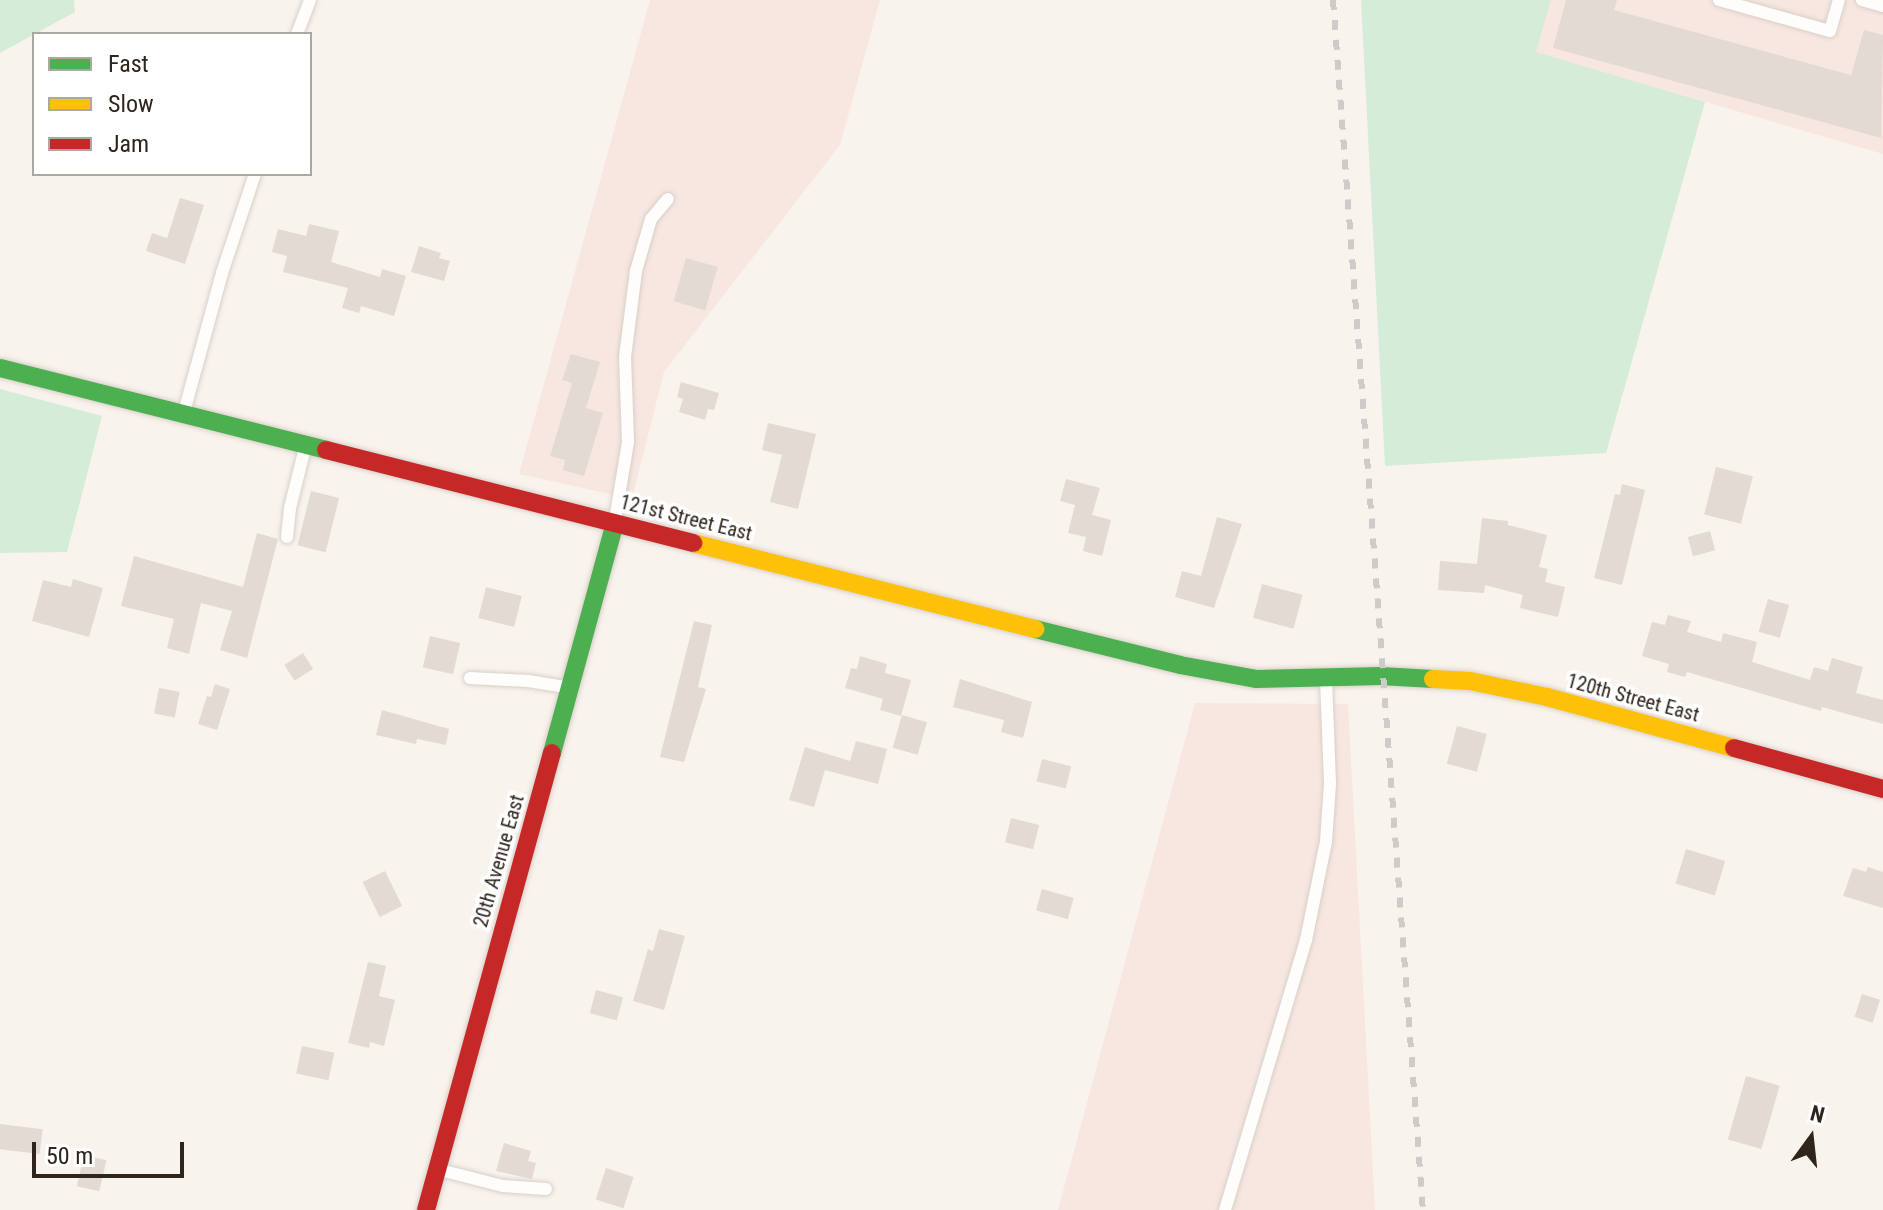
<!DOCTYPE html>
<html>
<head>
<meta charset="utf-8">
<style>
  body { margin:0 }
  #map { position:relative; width:1883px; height:1210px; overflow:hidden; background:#f9f3ed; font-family:"Roboto Condensed",sans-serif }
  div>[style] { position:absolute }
  .industrial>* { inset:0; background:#f8e7e1 }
  .green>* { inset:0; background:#d4ecd8 }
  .building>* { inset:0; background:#e3dad3; transform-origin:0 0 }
  .roads { filter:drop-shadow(0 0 2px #d8d0c9) drop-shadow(0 0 2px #d8d0c9) }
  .lane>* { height:12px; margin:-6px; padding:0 6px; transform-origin:6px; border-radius:6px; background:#fefdfc }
  .fast>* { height:18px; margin:-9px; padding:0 9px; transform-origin:9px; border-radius:9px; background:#4caf50 }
  .slow>* { height:18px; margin:-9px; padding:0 9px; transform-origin:9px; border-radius:9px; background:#ffc107 }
  .jam>* { height:18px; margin:-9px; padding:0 9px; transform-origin:9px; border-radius:9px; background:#c62828 }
  .rail>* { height:6px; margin-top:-3px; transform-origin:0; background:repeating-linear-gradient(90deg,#ceccca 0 10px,transparent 0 20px) }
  span { translate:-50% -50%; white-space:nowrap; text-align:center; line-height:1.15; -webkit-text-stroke:7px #fff; paint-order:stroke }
  .street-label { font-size:20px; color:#2f251c }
  .legend { position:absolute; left:32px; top:32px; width:280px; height:144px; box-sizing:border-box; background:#fff; border:2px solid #aca8a4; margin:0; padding:10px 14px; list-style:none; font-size:24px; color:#2f251c }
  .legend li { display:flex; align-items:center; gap:16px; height:40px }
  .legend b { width:40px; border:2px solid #aca8a4 }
  .north { position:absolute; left:1771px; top:1098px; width:80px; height:80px; -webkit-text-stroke:6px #fff; paint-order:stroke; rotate:15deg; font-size:22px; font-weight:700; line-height:32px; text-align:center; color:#2f251c }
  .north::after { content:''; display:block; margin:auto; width:28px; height:36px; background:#2f251c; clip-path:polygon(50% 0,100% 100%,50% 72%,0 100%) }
  .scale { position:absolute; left:32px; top:1142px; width:152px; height:36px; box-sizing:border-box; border:4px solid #2f251c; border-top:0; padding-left:10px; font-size:24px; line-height:28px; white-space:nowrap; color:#2f251c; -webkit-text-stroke:6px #fff; paint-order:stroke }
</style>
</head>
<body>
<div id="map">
  <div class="industrial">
    <i style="clip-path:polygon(650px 0,880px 0,840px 145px,664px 372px,632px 499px,519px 474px)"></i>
    <i style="clip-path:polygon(1551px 0,1883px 0,1883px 154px,1535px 52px)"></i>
    <i style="clip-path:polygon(1195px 703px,1348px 704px,1375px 1210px,1058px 1210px)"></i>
  </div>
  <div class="green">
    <i style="clip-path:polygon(0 0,74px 0,75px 12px,0 53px)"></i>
    <i style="clip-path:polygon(1361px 0,1551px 0,1536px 52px,1705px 102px,1606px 453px,1385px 466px)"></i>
    <i style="clip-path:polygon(0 389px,102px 416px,67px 552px,0 553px)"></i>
  </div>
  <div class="building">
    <i style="clip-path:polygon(1566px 0,1617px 0,1614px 10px,1851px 75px,1864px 30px,1883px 35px,1881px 138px,1553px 48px)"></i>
    <i style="clip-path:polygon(180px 198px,204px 205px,185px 264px,146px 251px,152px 233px,167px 238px)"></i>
    <i style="clip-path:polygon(309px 224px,339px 231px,331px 262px,380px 277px,382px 269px,406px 276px,394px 316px,361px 306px,359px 313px,342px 308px,348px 288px,283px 272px,287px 256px,272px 252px,278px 229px,306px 236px)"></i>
    <i style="clip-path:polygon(419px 246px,441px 253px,439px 258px,450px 261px,444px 281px,411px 272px)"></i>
    <i style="left:686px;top:258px;width:33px;height:45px;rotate:16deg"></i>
    <i style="clip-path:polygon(571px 354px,600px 362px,586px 408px,603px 413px,584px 476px,563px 470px,565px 460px,550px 456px,572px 383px,562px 380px)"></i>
    <i style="clip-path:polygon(681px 382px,719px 393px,714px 410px,708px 409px,705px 420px,679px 412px,683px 399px,677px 397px)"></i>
    <i style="clip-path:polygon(768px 423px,816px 434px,798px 509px,770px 502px,782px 455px,762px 450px)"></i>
    <i style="left:1716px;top:467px;width:38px;height:49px;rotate:14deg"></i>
    <i style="clip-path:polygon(1066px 479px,1100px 488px,1092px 515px,1111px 520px,1102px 556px,1083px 551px,1086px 537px,1068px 533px,1075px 505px,1060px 501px)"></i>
    <i style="clip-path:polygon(1622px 484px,1645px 490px,1622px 585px,1594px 578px,1615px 494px,1620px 495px)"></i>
    <i style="left:311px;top:491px;width:29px;height:56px;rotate:14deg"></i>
    <i style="clip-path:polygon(1217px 517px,1242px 524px,1214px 608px,1175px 597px,1182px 571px,1201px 576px)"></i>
    <i style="clip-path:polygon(1482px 518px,1508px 521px,1508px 525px,1547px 535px,1539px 567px,1548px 569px,1545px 582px,1565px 587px,1558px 617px,1520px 608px,1523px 595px,1485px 585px,1484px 593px,1438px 590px,1440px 561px,1477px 564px)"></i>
    <i style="left:1710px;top:531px;width:20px;height:23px;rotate:75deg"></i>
    <i style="clip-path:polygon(257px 533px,278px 539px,247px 658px,220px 650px,232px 611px,201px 603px,189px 654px,167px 648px,174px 619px,121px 606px,134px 556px,243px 587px)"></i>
    <i style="clip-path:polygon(73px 579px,103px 588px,89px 637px,32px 621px,43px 580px,71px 587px)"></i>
    <i style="left:1262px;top:584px;width:42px;height:35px;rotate:15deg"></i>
    <i style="left:486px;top:587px;width:37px;height:32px;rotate:14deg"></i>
    <i style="left:1768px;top:599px;width:22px;height:34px;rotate:16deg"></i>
    <i style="clip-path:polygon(1668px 615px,1691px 621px,1687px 632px,1721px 642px,1723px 633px,1757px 642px,1752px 662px,1810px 680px,1814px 667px,1828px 671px,1832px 658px,1863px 667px,1856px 693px,1883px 700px,1883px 724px,1822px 707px,1821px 711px,1687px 672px,1685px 677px,1667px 672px,1669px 664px,1642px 656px,1652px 622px,1665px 625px)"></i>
    <i style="clip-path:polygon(694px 621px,712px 625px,698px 687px,706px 689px,684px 762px,660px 757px)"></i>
    <i style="left:430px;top:636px;width:31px;height:32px;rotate:13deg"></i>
    <i style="left:303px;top:653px;width:19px;height:22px;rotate:58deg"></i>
    <i style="clip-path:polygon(860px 656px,887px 664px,885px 673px,911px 680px,901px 716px,880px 710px,883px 699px,845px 688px,851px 668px,857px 669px)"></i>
    <i style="clip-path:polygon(960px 679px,1032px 702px,1023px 738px,1001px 732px,1004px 720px,953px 707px)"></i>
    <i style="clip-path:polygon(215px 684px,230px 689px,217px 730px,198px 724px,207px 696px,211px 697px)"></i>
    <i style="left:159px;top:688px;width:21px;height:26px;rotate:11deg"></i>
    <i style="clip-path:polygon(382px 710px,449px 729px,446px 745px,417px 739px,416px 744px,376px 735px)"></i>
    <i style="left:902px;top:715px;width:26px;height:34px;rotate:16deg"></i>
    <i style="left:1457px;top:726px;width:31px;height:39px;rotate:15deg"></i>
    <i style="clip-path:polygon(856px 741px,887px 749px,878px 784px,825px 770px,814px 807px,789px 800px,805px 747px,850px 761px)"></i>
    <i style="left:1042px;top:759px;width:30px;height:23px;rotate:14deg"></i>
    <i style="left:1011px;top:818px;width:29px;height:25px;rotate:14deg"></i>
    <i style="left:1686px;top:849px;width:41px;height:36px;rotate:17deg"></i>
    <i style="clip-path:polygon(1868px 867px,1883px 872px,1883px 908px,1843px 896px,1853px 868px,1866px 872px)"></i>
    <i style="left:385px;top:871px;width:39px;height:25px;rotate:64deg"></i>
    <i style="left:1042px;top:889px;width:33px;height:22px;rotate:16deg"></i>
    <i style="clip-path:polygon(659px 929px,685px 936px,664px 1010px,633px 1001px,648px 949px,653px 951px)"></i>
    <i style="clip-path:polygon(368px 962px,386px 966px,379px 996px,395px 1000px,384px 1046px,370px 1042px,369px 1048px,348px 1043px)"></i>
    <i style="left:596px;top:990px;width:28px;height:24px;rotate:15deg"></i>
    <i style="left:1862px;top:994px;width:19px;height:24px;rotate:18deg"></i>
    <i style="left:302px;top:1046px;width:33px;height:28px;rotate:12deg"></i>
    <i style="left:1746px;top:1076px;width:35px;height:66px;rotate:16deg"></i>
    <i style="left:0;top:1124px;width:43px;height:25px;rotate:7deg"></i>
    <i style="clip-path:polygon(504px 1143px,531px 1151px,528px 1161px,536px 1163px,532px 1179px,496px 1171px)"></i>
    <i style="left:84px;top:1155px;width:23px;height:32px;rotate:13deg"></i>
    <i style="left:606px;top:1168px;width:29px;height:33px;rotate:18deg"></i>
  </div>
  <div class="roads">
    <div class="lane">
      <i style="left:1719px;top:0;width:115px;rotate:15.6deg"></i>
      <i style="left:1830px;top:31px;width:32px;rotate:-74deg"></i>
      <i style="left:1862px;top:0;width:22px;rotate:16deg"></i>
      <i style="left:297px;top:34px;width:36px;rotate:-69deg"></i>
      <i style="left:184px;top:412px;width:144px;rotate:-74.7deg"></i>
      <i style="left:222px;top:273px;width:104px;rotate:-71.6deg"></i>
      <i style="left:615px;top:520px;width:79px;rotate:-80.5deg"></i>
      <i style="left:628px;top:442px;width:85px;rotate:-92deg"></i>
      <i style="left:625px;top:357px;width:87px;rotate:-82.7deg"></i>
      <i style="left:636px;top:271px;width:54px;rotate:-73.9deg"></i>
      <i style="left:651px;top:219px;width:26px;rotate:-50deg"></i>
      <i style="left:287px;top:537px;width:29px;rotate:-84deg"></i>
      <i style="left:290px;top:508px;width:62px;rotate:-76deg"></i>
      <i style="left:470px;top:678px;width:58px;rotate:3deg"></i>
      <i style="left:528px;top:681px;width:39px;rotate:9deg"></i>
      <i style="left:440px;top:1170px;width:65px;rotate:14.3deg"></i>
      <i style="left:503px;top:1186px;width:43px;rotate:4deg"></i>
      <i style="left:1225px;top:1210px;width:282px;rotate:-73.3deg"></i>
      <i style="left:1306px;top:940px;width:100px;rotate:-78.5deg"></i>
      <i style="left:1326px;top:842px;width:59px;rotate:-86.1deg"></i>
      <i style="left:1330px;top:783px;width:104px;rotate:-92.2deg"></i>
    </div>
    <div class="fast">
      <i style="left:0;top:368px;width:336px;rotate:14.1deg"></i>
      <i style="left:1035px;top:629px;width:149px;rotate:13.9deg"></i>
      <i style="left:1180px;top:665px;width:77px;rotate:10.4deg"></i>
      <i style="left:1256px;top:679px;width:125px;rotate:-1.4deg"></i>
      <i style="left:1381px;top:676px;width:52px;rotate:3.3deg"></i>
      <i style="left:552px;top:753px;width:238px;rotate:-74.7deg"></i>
    </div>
    <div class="slow">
      <i style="left:693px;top:543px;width:353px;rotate:14.1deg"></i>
      <i style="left:1433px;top:679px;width:37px;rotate:3deg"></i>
      <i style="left:1470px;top:681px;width:79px;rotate:11.7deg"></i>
      <i style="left:1547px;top:697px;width:194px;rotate:15.3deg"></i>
    </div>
    <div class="jam">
      <i style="left:326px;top:450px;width:379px;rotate:14.2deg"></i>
      <i style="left:1734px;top:748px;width:155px;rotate:15.4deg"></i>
      <i style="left:426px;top:1210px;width:474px;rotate:-74.6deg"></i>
    </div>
  </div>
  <div class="rail">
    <i style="left:1333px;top:0;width:1213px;rotate:85.75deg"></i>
  </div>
  <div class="street-label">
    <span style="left:686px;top:518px;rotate:14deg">121st Street East</span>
    <span style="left:1633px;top:698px;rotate:15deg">120th Street East</span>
    <span style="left:499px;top:861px;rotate:-74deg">20th Avenue East</span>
  </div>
  <ul class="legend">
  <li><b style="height:10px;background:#4caf50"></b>Fast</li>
  <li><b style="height:10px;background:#ffc107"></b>Slow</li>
  <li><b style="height:10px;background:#c62828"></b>Jam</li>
  </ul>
  <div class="north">N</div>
  <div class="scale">50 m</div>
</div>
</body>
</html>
